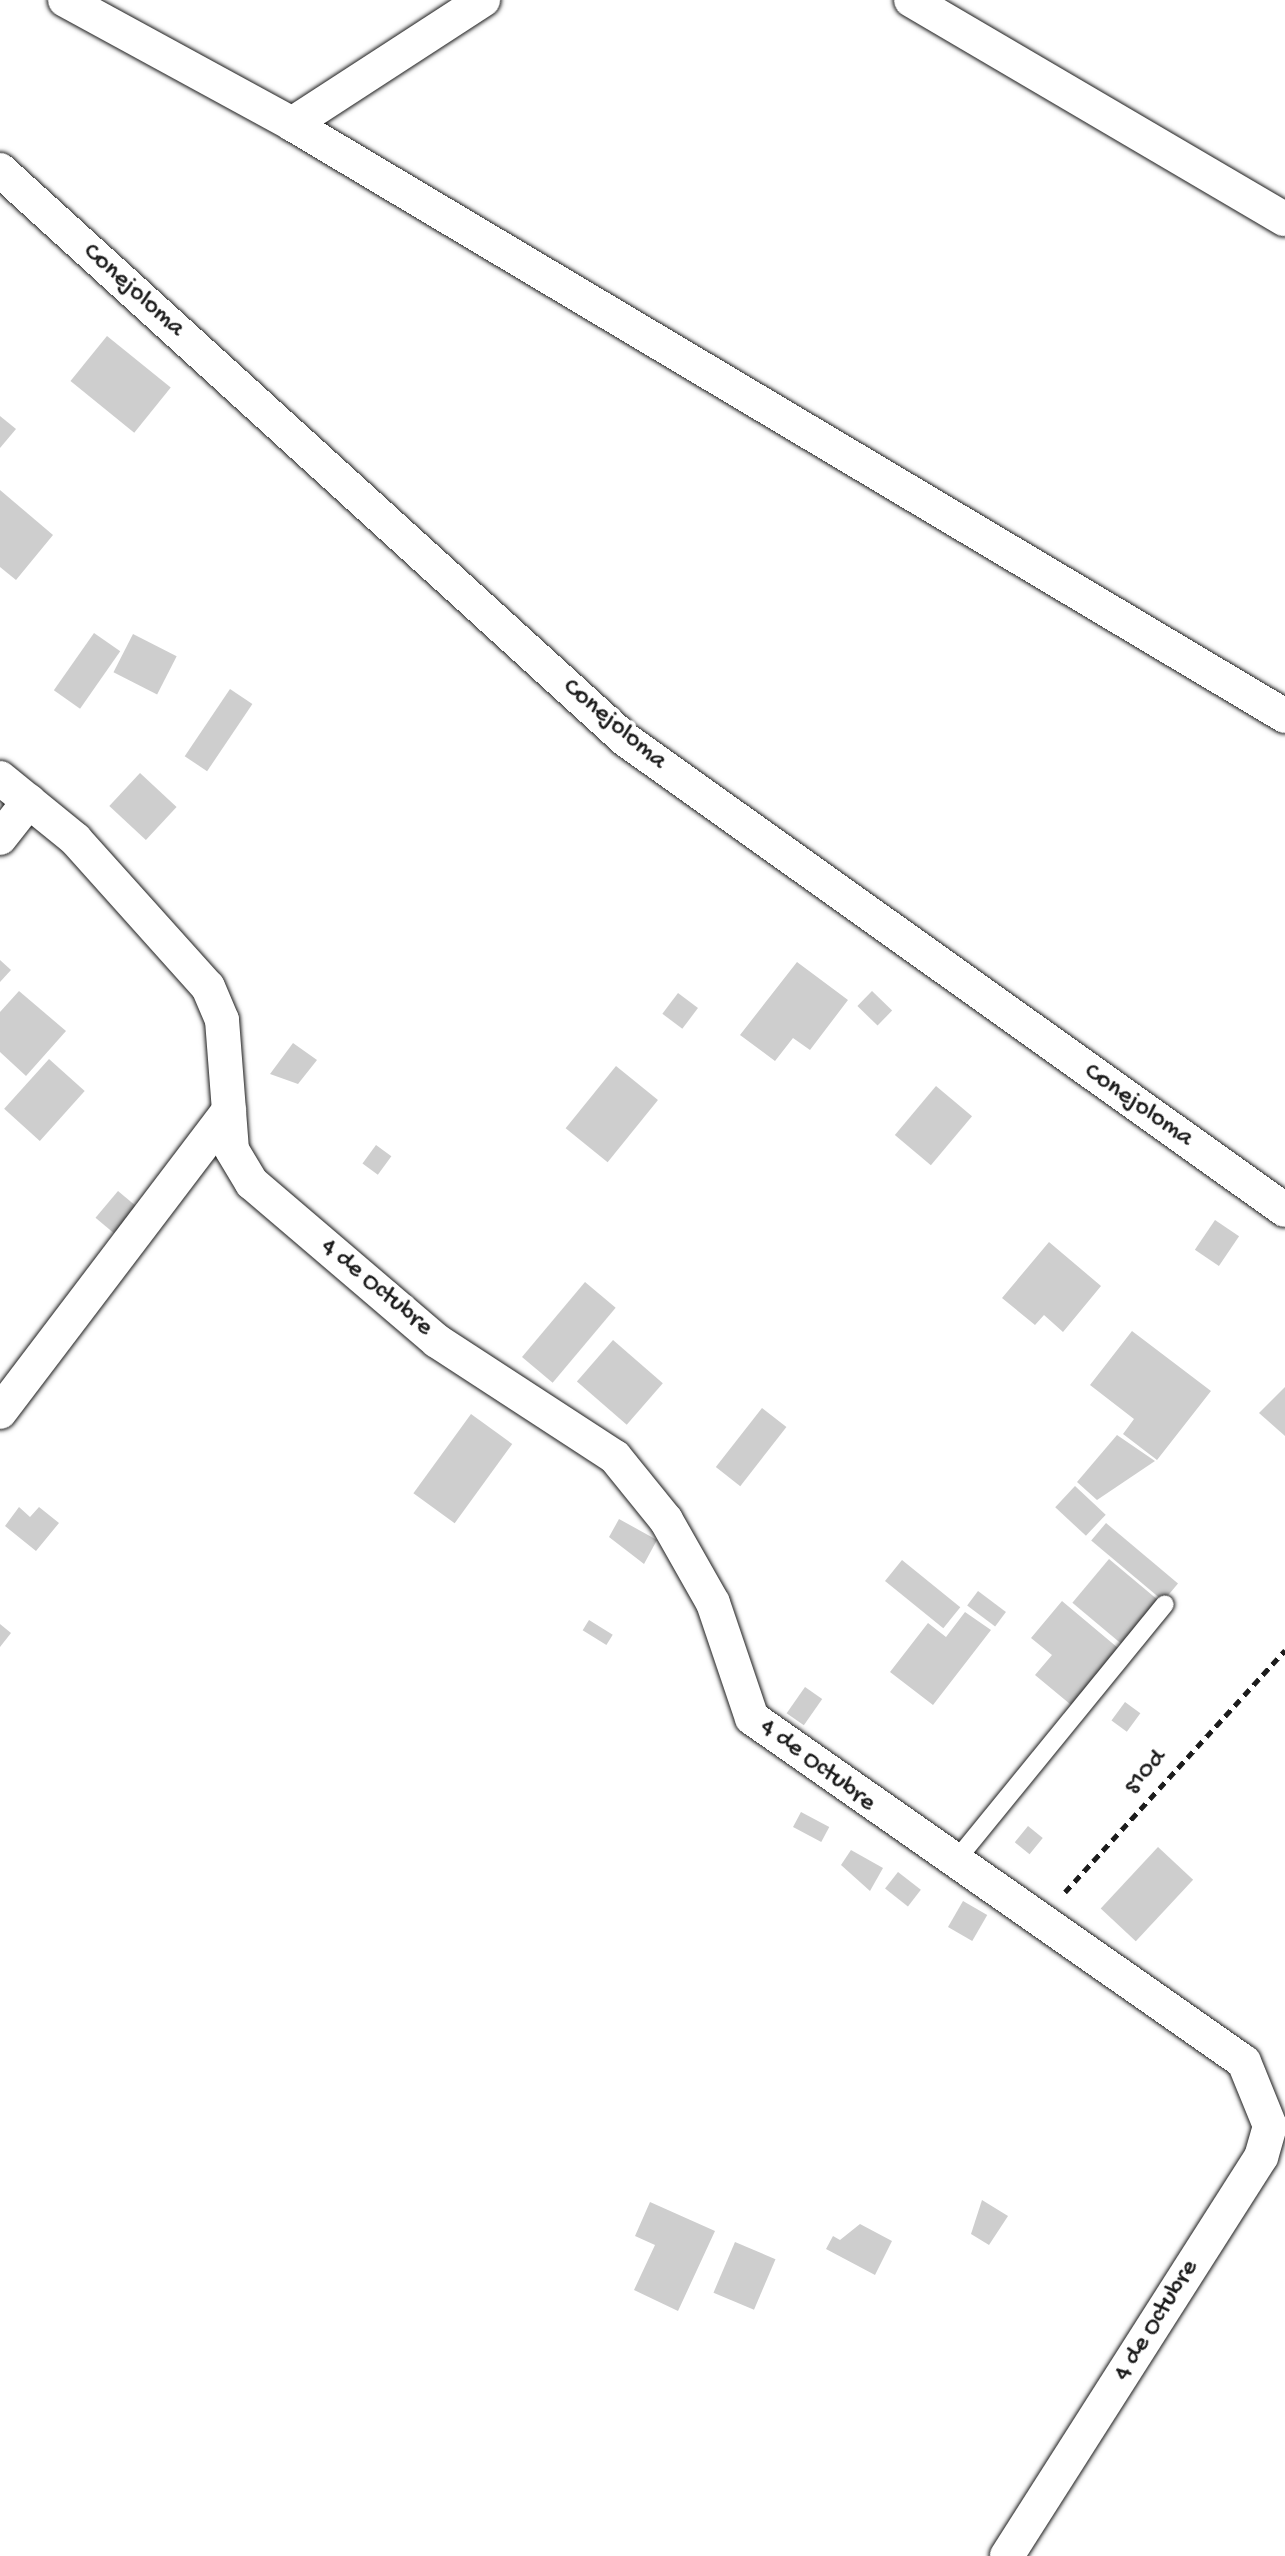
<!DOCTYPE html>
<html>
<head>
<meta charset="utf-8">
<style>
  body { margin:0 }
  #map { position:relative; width:1285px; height:2556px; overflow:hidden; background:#fff; font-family:"Gochi Hand",sans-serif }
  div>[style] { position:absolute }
  .building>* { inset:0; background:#cecece; transform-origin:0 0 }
  .path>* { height:5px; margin-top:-2.5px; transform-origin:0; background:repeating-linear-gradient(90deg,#1c1c1c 0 8px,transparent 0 14px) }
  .roads { filter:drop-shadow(0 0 2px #1c1c1c) drop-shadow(0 0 2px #1c1c1c) }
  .service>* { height:18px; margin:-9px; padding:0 9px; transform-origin:9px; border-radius:9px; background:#fff }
  .minor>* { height:34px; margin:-17px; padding:0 17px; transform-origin:17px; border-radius:17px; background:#fff }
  span { translate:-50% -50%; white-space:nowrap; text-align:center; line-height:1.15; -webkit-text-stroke:8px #fff; paint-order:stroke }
  .street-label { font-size:26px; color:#1c1c1c }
</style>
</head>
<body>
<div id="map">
  <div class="building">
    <i style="left:107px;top:336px;width:82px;height:58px;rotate:39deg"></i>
    <i style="clip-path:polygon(0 416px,16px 429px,0 448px)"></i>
    <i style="clip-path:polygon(0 490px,53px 535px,16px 580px,0 567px)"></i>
    <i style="left:94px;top:633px;width:32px;height:70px;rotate:35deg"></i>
    <i style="left:133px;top:634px;width:49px;height:43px;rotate:27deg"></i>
    <i style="left:230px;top:689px;width:27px;height:81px;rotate:34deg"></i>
    <i style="left:140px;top:773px;width:50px;height:45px;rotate:43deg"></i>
    <i style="clip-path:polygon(0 960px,11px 970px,0 982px)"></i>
    <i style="clip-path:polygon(797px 962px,848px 1000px,810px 1050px,793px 1038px,775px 1061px,740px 1035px)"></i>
    <i style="clip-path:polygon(19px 991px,66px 1031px,26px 1076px,0 1052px,0 1012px)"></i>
    <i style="left:872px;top:991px;width:28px;height:21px;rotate:44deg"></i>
    <i style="left:678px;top:993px;width:25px;height:26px;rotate:37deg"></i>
    <i style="clip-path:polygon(293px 1043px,317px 1060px,298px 1084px,270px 1074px)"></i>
    <i style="left:49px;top:1059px;width:48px;height:67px;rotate:42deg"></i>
    <i style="left:616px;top:1066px;width:54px;height:80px;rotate:39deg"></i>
    <i style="left:936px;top:1086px;width:47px;height:64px;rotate:40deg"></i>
    <i style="left:376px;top:1145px;width:19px;height:23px;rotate:36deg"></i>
    <i style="left:118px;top:1191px;width:30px;height:35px;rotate:40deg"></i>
    <i style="left:1215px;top:1220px;width:29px;height:36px;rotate:34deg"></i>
    <i style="clip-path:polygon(1049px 1242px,1101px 1286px,1063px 1332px,1044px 1315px,1035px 1325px,1002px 1298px)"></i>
    <i style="left:585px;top:1282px;width:40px;height:98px;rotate:40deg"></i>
    <i style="clip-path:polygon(1132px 1331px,1211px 1391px,1157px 1460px,1123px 1434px,1134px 1419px,1090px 1385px)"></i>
    <i style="left:613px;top:1340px;width:66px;height:55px;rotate:41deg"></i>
    <i style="clip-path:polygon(1285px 1387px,1285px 1436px,1259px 1413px)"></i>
    <i style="left:762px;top:1408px;width:31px;height:75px;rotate:38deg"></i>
    <i style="left:471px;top:1414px;width:51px;height:98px;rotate:36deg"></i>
    <i style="clip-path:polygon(1117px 1435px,1155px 1461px,1097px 1500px,1077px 1482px)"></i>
    <i style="left:1075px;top:1486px;width:42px;height:29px;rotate:43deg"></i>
    <i style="clip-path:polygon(19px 1507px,30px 1517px,39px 1507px,59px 1523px,36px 1551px,5px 1526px)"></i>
    <i style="clip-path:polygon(619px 1519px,657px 1540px,644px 1564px,609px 1537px)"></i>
    <i style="left:1106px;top:1523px;width:94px;height:23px;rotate:40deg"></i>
    <i style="left:1109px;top:1559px;width:67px;height:57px;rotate:40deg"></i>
    <i style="left:902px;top:1560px;width:75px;height:27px;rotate:39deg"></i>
    <i style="left:978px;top:1591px;width:35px;height:18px;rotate:37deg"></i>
    <i style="clip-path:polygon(1062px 1601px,1124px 1653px,1076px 1709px,1035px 1675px,1052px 1655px,1031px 1638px)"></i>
    <i style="clip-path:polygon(965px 1612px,991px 1630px,933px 1705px,890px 1672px,928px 1623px,946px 1637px)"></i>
    <i style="left:589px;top:1620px;width:28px;height:12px;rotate:32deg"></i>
    <i style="clip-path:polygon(0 1624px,11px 1633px,0 1647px)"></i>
    <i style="left:805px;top:1687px;width:21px;height:32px;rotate:35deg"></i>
    <i style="left:1125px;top:1702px;width:19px;height:23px;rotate:36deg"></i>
    <i style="left:801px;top:1812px;width:32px;height:17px;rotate:28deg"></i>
    <i style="left:1028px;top:1826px;width:19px;height:21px;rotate:39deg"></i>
    <i style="left:1158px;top:1847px;width:48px;height:84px;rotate:43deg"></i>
    <i style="clip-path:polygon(851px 1850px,883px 1868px,870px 1891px,841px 1865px)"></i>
    <i style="left:898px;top:1872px;width:29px;height:21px;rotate:38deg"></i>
    <i style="left:963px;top:1901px;width:28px;height:30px;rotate:30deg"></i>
    <i style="clip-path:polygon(982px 2200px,1008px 2216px,989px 2245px,971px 2234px)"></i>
    <i style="clip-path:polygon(650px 2202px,715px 2231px,678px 2311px,634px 2290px,655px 2245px,635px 2236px)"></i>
    <i style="clip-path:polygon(860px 2224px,892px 2241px,875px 2275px,826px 2249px,833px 2236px,840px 2240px)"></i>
    <i style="left:735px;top:2242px;width:44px;height:55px;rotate:23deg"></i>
  </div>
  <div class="path">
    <i style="left:1065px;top:1892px;width:327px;rotate:-47.7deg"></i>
  </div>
  <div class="roads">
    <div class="service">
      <i style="left:953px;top:1864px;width:335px;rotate:-50.8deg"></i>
    </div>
    <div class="minor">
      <i style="left:65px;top:0;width:259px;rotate:28.6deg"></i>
      <i style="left:292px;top:124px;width:1156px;rotate:30.8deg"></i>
      <i style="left:911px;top:0;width:433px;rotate:30.4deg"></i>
      <i style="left:292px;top:124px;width:228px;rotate:-33deg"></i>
      <i style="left:0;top:170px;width:847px;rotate:42.32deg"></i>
      <i style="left:626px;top:740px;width:809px;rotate:35.5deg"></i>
      <i style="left:0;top:778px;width:97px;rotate:39.1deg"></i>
      <i style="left:75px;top:839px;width:199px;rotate:48.1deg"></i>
      <i style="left:208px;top:987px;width:36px;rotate:67deg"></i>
      <i style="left:222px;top:1020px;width:130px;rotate:85.6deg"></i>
      <i style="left:232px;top:1150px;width:39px;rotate:59deg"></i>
      <i style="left:252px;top:1183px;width:243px;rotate:40.5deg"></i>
      <i style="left:437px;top:1341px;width:212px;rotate:33.1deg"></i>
      <i style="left:615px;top:1457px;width:81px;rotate:51deg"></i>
      <i style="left:666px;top:1520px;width:95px;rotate:60.5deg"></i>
      <i style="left:713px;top:1603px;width:121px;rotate:71.3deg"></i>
      <i style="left:752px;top:1718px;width:600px;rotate:34.96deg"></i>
      <i style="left:1244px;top:2062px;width:69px;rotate:67.9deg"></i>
      <i style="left:1270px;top:2126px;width:32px;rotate:106deg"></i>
      <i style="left:1261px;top:2157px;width:473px;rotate:122.5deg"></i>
      <i style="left:0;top:838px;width:47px;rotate:-51.9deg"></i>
      <i style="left:0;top:1412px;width:379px;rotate:-52.8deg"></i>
    </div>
  </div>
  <div class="street-label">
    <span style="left:133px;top:291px;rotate:42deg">Conejoloma</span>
    <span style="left:614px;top:725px;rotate:40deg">Conejoloma</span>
    <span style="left:1138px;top:1106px;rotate:35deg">Conejoloma</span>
    <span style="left:376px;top:1288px;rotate:40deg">4 de Octubre</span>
    <span style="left:817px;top:1766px;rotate:37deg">4 de Octubre</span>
    <span style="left:1146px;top:1773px;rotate:-48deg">s10d</span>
    <span style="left:1157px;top:2321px;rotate:-58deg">4 de Octubre</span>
  </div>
</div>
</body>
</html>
